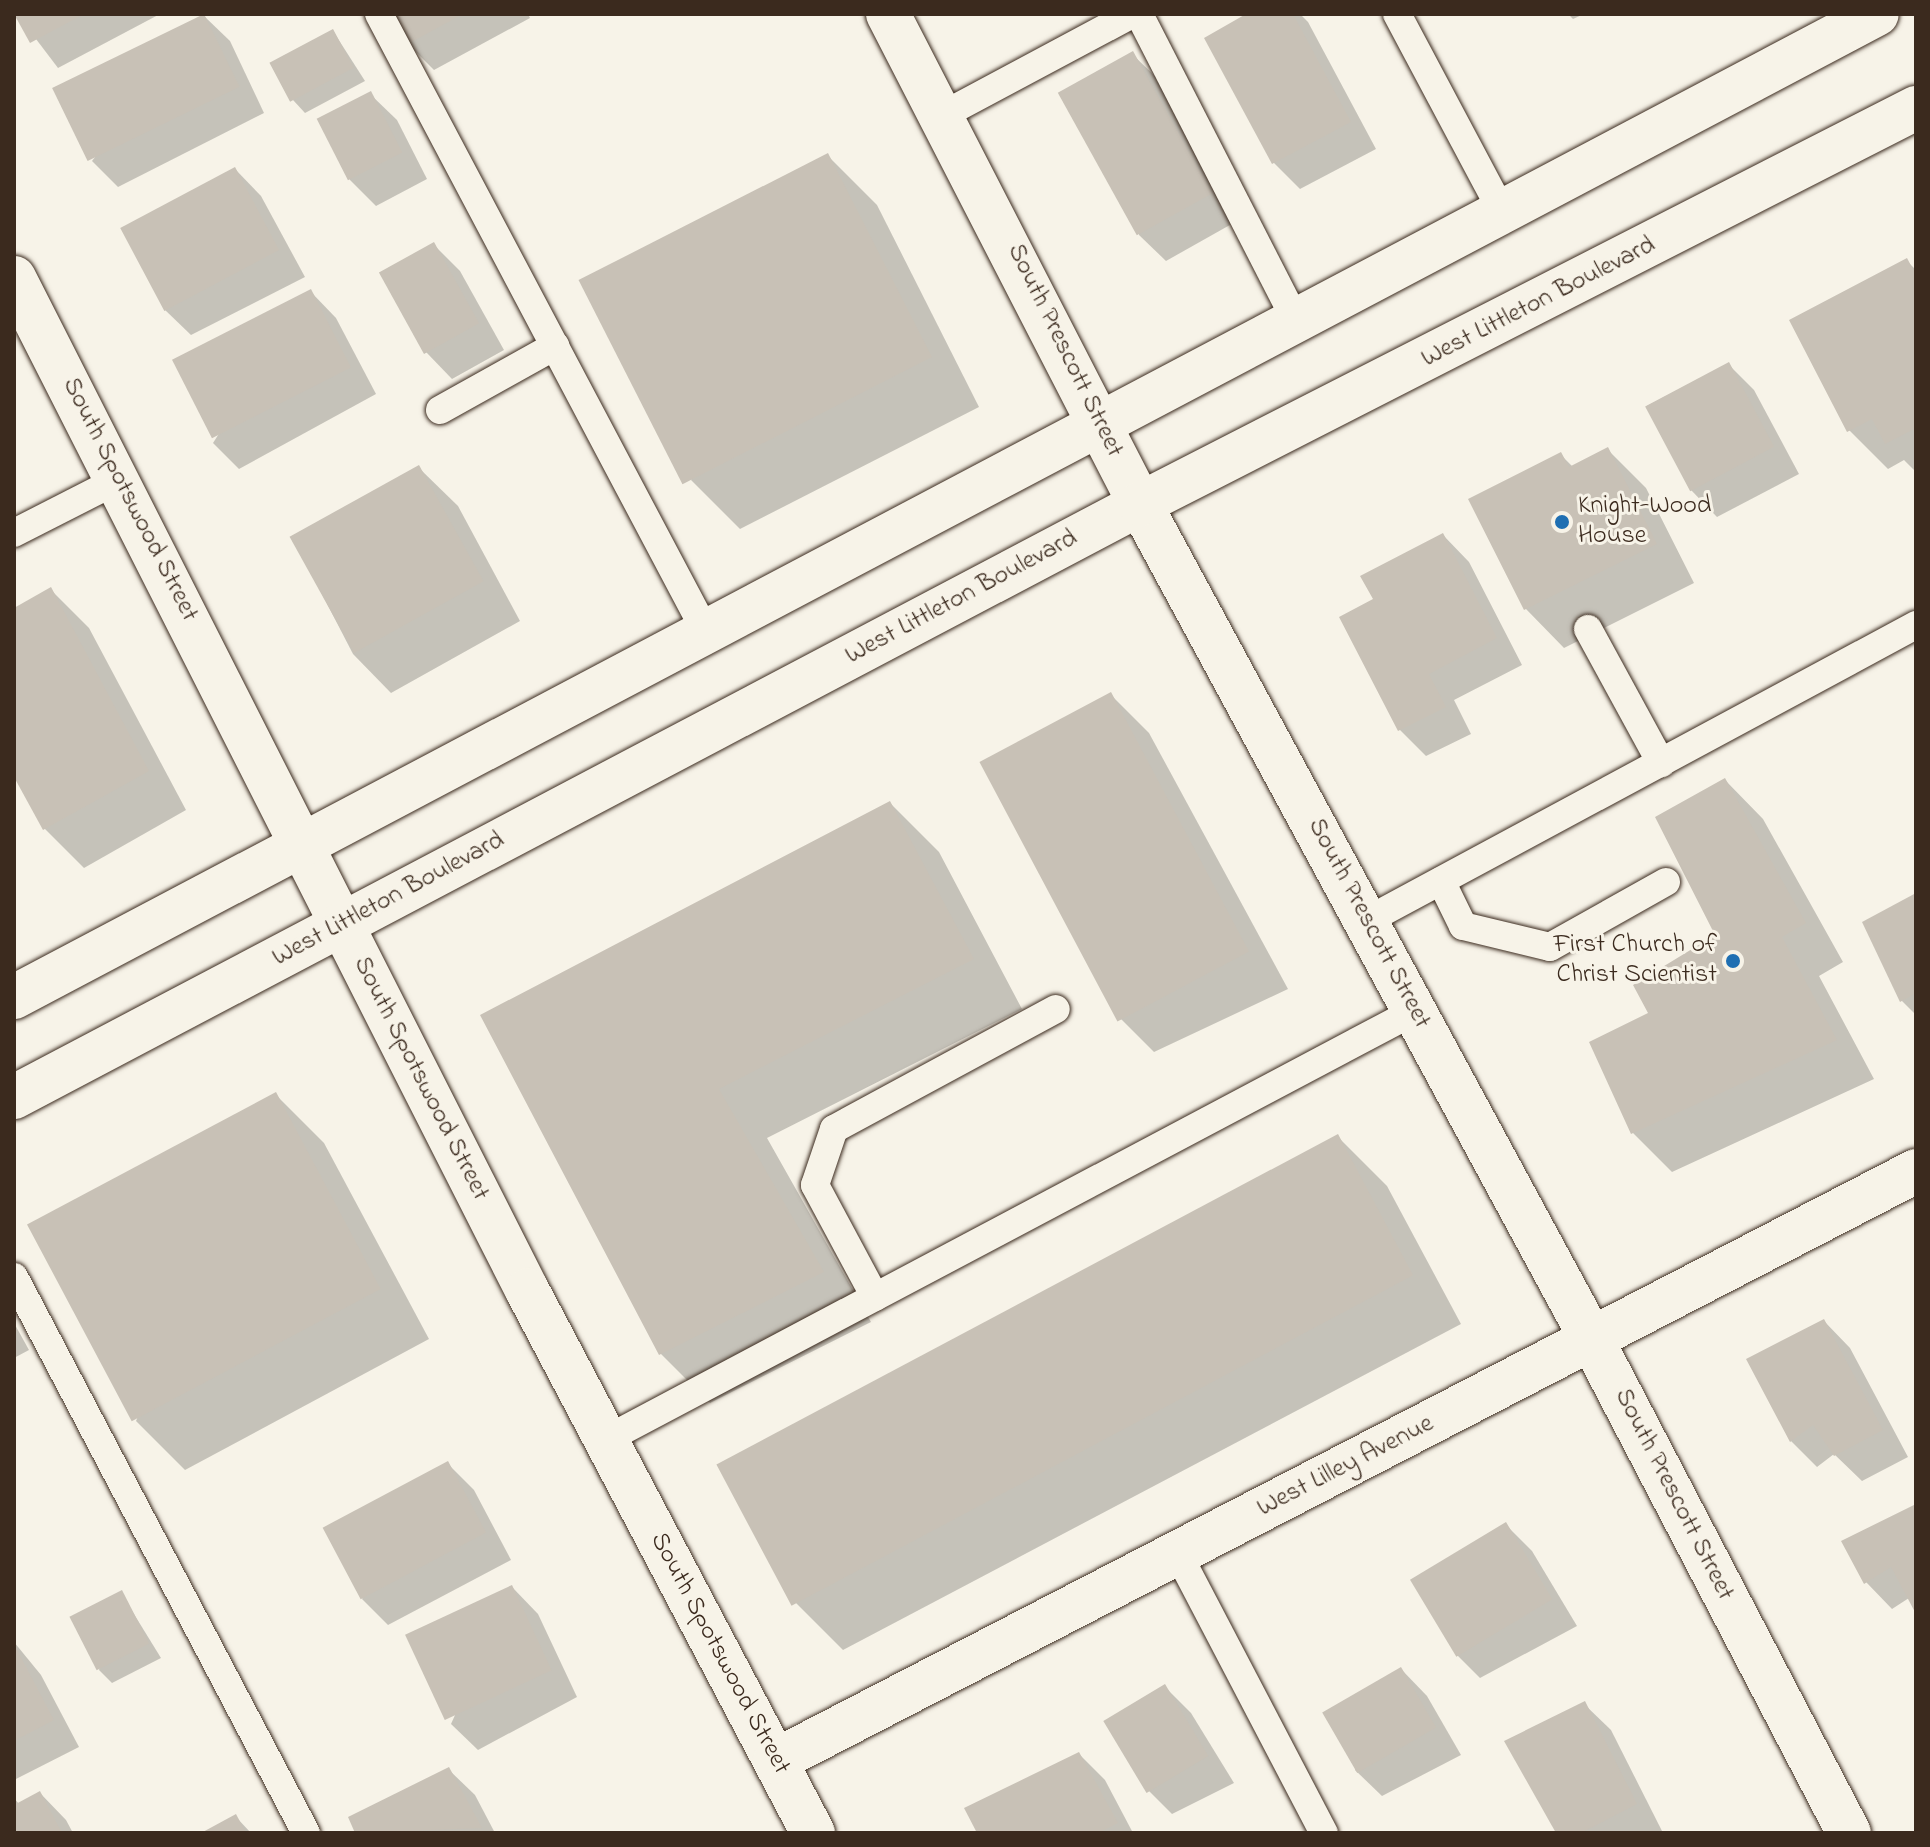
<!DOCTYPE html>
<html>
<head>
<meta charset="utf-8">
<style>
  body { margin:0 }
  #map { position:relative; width:1930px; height:1847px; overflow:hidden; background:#f7f3e8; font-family:"Indie Flower",sans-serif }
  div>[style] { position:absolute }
  .shadow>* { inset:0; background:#0003 }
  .building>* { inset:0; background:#c8c1b6; transform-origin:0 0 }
  .roads { filter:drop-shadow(0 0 2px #3b2a1e) drop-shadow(0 0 2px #3b2a1e) }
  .lane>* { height:28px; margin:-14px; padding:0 14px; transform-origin:14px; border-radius:14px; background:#f7f3e8 }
  .street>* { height:44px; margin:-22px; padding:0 22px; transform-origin:22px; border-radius:22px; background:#f7f3e8 }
  .secondary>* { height:44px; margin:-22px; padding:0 22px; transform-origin:22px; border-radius:22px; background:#f7f3e8 }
  .dots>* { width:22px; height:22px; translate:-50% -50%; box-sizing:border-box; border:4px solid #f7f3e8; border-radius:50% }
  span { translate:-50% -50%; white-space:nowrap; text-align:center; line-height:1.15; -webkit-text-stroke:6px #f7f3e8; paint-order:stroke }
  .street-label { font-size:26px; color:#3b2a1e }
  .poi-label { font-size:26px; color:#3b2a1e }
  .left { translate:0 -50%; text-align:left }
  .right { translate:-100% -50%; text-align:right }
  .frame { position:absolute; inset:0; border:16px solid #3b2a1e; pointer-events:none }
</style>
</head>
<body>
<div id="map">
  <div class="shadow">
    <i style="clip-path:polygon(17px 14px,160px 14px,58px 68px)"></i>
    <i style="clip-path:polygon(394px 14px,528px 14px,530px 18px,434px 70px,408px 44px)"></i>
    <i style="clip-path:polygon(1250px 14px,1300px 14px,1308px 22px,1376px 149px,1300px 189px,1273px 162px)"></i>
    <i style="clip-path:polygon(1568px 14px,1584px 14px,1573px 19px)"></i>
    <i style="clip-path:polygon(203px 15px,230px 41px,264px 113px,118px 187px,92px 161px)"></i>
    <i style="clip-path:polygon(333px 31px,365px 81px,305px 113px,293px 100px)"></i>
    <i style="clip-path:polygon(1132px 54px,1159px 80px,1237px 221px,1166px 261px,1139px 235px)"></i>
    <i style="clip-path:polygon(370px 94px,397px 120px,427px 179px,376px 206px,350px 180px,319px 121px)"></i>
    <i style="clip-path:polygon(828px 156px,877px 205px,979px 407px,740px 529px,691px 480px)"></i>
    <i style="clip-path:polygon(235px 169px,261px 196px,305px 277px,191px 335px,164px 309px)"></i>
    <i style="clip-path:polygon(434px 245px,460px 271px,504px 350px,452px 379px,426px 352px)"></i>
    <i style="clip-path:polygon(1907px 261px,1916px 270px,1916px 472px,1904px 460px,1888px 469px,1849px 430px)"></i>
    <i style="clip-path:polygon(310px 291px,336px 318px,376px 394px,239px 469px,213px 443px)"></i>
    <i style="clip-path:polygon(1728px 364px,1754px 390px,1799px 474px,1717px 517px,1691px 490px,1647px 406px)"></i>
    <i style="clip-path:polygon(1608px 450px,1646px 488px,1694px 583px,1564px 648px,1526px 609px,1470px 500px,1560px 454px,1573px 467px)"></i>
    <i style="clip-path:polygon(419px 468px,458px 506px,520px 621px,391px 693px,353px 654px,292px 536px)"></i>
    <i style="clip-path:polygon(1443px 535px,1469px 562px,1522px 665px,1454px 700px,1471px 734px,1426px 756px,1400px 730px,1375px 600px)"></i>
    <i style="clip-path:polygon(51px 590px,89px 628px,186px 810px,84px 868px,45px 829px,14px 772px,14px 610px)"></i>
    <i style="clip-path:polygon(1111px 695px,1149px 733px,1288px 989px,1154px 1052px,1115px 1013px)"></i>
    <i style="clip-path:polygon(1725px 780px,1763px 819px,1843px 962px,1819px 976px,1874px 1079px,1672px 1172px,1633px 1133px,1592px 1043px,1650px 1014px,1717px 936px)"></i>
    <i style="clip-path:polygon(890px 803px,939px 852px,1022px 1009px,767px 1138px,871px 1322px,710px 1403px,661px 1354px,483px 1016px)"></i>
    <i style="clip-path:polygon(1916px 895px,1916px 1015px,1902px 1001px)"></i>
    <i style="clip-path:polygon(275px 1094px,324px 1143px,429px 1339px,185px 1470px,136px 1421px)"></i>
    <i style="clip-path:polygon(1338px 1137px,1387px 1186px,1461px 1324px,843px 1650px,794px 1601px,722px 1471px)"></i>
    <i style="clip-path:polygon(1824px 1321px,1850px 1348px,1908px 1457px,1862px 1481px,1834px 1454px,1817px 1467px,1791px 1441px)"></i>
    <i style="clip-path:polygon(14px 1323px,29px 1350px,14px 1358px)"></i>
    <i style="clip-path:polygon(448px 1464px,474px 1490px,511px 1560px,388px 1625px,362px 1599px)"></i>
    <i style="clip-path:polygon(1916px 1506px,1916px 1610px,1909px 1598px,1892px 1609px,1866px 1582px)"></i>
    <i style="clip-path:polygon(1506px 1525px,1532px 1551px,1577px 1626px,1480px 1678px,1454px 1652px)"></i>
    <i style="clip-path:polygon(512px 1587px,538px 1614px,577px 1697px,478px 1750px,451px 1724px)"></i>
    <i style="clip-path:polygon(121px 1593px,161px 1658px,112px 1683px,99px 1670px)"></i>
    <i style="clip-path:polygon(14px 1642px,41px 1675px,79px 1747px,14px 1780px)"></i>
    <i style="clip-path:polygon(1401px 1669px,1427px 1696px,1461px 1755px,1382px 1796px,1355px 1770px)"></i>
    <i style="clip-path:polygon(1165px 1687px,1191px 1713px,1234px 1783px,1172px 1814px,1145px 1787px)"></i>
    <i style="clip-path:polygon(1584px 1704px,1611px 1730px,1662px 1831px,1558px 1833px)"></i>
    <i style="clip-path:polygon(1079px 1754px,1105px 1780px,1133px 1833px,979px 1833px)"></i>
    <i style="clip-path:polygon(448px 1769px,475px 1795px,495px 1833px,358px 1833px,350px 1818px)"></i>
    <i style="clip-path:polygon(40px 1793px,66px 1820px,73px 1833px,14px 1833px,14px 1798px,19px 1804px)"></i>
    <i style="clip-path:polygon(236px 1817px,251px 1833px,205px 1833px)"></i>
  </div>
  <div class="building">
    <i style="clip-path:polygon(14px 14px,84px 14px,30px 43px)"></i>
    <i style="left:204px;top:14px;width:81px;height:169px;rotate:64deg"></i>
    <i style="clip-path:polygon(391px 14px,463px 14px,406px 45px)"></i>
    <i style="clip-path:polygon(1246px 14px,1293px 14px,1351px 122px,1272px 164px,1204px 38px)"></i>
    <i style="left:333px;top:29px;width:44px;height:72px;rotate:62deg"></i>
    <i style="left:1133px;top:51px;width:163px;height:86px;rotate:61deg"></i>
    <i style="left:371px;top:91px;width:69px;height:61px;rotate:63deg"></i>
    <i style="left:828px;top:153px;width:229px;height:280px;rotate:63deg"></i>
    <i style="left:235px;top:167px;width:94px;height:130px;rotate:62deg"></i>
    <i style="left:434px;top:242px;width:93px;height:63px;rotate:61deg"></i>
    <i style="clip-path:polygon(1907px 258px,1916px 275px,1916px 428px,1885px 444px,1872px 419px,1847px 432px,1789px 320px)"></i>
    <i style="left:311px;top:289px;width:88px;height:156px;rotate:63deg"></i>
    <i style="left:1729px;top:362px;width:96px;height:95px;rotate:62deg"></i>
    <i style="clip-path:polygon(1608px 447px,1657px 544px,1524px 610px,1468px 499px,1561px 452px,1569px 467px)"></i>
    <i style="left:419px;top:465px;width:133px;height:148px;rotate:61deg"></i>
    <i style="clip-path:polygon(1443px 533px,1497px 638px,1429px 674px,1446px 707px,1398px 731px,1339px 617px,1373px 599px,1360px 576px)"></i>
    <i style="clip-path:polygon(51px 587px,149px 771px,43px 830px,14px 777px,14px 608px)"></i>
    <i style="left:1111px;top:692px;width:294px;height:149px;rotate:62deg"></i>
    <i style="clip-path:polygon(1725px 778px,1806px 923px,1782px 937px,1837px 1040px,1631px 1134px,1589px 1042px,1648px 1013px,1633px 985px,1715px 935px,1655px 817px)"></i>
    <i style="clip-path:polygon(890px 801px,974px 959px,719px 1089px,824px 1272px,659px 1355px,480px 1015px)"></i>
    <i style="clip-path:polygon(1916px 893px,1916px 993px,1900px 1002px,1862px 922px)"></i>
    <i style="left:276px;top:1092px;width:223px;height:282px;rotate:62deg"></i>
    <i style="left:1338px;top:1134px;width:160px;height:704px;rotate:62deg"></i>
    <i style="clip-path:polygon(1824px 1319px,1883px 1430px,1834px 1456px,1813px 1425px,1790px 1442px,1746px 1359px)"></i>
    <i style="left:448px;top:1461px;width:81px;height:142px;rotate:62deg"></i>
    <i style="clip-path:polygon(1916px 1504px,1916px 1614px,1891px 1567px,1864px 1584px,1841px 1541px)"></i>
    <i style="left:1506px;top:1522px;width:90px;height:112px;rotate:59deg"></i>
    <i style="left:512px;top:1585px;width:94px;height:118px;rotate:65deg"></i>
    <i style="left:122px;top:1590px;width:60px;height:59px;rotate:63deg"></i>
    <i style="clip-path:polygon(14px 1644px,54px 1720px,14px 1741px)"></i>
    <i style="left:1401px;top:1667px;width:70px;height:91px;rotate:60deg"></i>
    <i style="left:1165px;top:1684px;width:84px;height:72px;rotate:59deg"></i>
    <i style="clip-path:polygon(1585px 1701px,1637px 1804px,1581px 1833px,1556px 1833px,1504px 1741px)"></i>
    <i style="clip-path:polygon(1079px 1752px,1118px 1823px,1098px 1833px,977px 1833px,964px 1808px)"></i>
    <i style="clip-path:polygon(449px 1767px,482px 1828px,355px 1833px,348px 1817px)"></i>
    <i style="clip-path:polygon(40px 1791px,62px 1833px,14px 1833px,14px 1805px)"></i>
    <i style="clip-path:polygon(236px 1814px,246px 1833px,201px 1833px)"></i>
  </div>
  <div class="roads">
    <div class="lane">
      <i style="left:379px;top:14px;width:699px;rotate:62.12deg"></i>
      <i style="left:1139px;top:14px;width:347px;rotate:62.9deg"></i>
      <i style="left:1397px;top:14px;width:225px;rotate:62deg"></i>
      <i style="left:943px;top:115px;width:214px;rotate:-28.1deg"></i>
      <i style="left:440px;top:410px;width:132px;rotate:-29.1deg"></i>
      <i style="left:14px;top:533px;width:117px;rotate:-27deg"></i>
      <i style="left:1588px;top:629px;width:153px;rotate:61.4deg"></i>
      <i style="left:1441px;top:881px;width:50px;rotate:63.9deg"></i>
      <i style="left:1463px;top:926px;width:89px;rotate:13.6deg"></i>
      <i style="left:1550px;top:947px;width:133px;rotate:-29.3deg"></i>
      <i style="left:1366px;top:921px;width:625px;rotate:-28.29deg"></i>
      <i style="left:14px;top:1277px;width:628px;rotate:62.29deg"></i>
      <i style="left:875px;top:1297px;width:127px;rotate:-118.2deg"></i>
      <i style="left:815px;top:1185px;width:59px;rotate:-71.3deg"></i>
      <i style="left:834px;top:1129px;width:252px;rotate:-28.4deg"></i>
      <i style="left:605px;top:1440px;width:917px;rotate:-27.91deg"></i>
      <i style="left:1178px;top:1554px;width:315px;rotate:62.4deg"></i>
    </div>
    <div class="street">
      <i style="left:888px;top:14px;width:551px;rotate:62.78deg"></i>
      <i style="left:1140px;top:504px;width:950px;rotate:61.6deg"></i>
      <i style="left:1592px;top:1340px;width:556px;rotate:62.47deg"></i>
      <i style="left:14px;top:278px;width:1135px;rotate:63.12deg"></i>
      <i style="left:527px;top:1290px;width:614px;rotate:62.22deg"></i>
      <i style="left:775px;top:1761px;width:1285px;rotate:-27.34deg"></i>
    </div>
    <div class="secondary">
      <i style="left:14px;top:997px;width:2106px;rotate:-27.82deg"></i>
      <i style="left:14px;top:1097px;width:1273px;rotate:-27.77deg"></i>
      <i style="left:1140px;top:504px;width:871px;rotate:-27.04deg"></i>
    </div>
  </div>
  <div class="dots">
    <i style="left:1562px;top:522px;background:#1f6fb2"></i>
    <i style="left:1733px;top:961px;background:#1f6fb2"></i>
  </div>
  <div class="street-label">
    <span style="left:1539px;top:303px;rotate:-27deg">West Littleton Boulevard</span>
    <span style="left:1064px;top:351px;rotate:64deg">South Prescott Street</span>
    <span style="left:129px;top:500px;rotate:63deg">South Spotswood Street</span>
    <span style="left:962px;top:598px;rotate:-28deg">West Littleton Boulevard</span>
    <span style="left:389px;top:900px;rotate:-28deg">West Littleton Boulevard</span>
    <span style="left:1368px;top:924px;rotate:62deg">South Prescott Street</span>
    <span style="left:420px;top:1079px;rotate:63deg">South Spotswood Street</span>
    <span style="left:1346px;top:1467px;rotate:-27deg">West Lilley Avenue</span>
    <span style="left:1673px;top:1495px;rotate:63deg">South Prescott Street</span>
    <span style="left:719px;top:1654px;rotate:62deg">South Spotswood Street</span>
  </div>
  <div class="poi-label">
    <span class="left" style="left:1578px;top:522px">Knight-Wood<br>House</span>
    <span class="right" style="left:1717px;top:961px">First Church of<br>Christ Scientist</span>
  </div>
  <div class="frame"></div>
</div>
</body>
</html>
